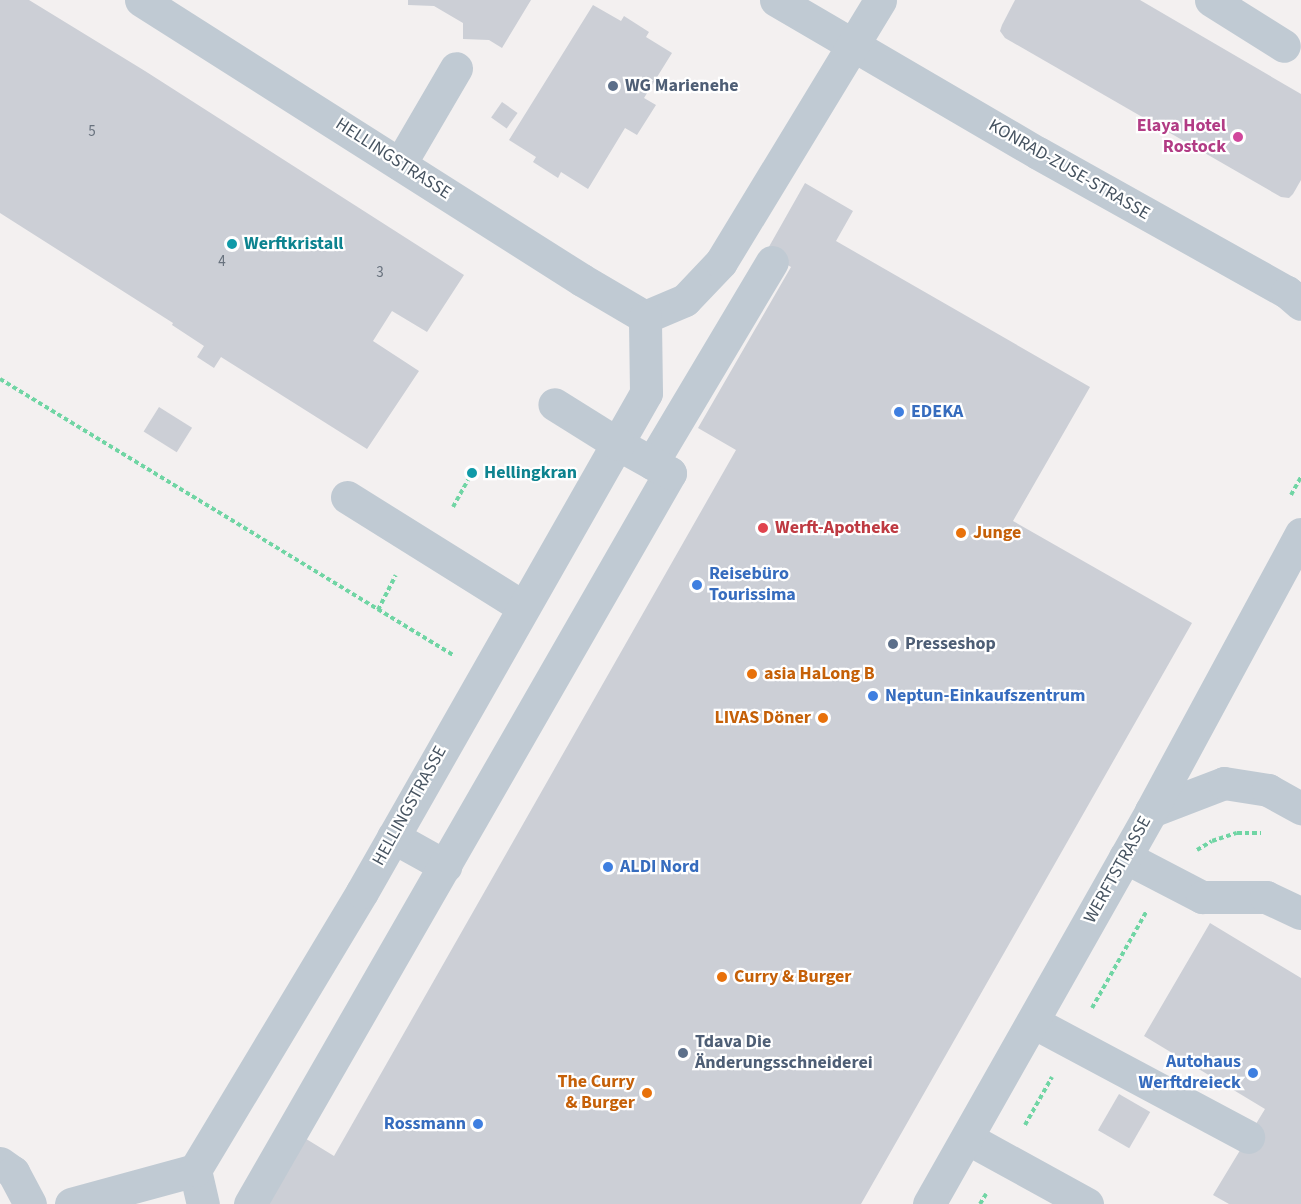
<!DOCTYPE html>
<html>
<head>
<meta charset="utf-8">
<style>
  body { margin:0 }
  #map { position:relative; width:1301px; height:1204px; overflow:hidden; background:#f3f0f0; font-family:"Source Sans 3",sans-serif }
  div>[style] { position:absolute }
  .building>* { inset:0; background:#cccfd6; transform-origin:0 0 }
  .path>* { height:4px; margin-top:-2px; transform-origin:0; background:repeating-linear-gradient(90deg,#70d5a4 0 4.5px,transparent 0 7.5px) }
  .minor>* { height:33px; margin:-16.5px; padding:0 16.5px; transform-origin:16.5px; border-radius:16.5px; background:#c0cad3 }
  .dots>* { width:16px; height:16px; translate:-50% -50%; box-sizing:border-box; border:3px solid #fff; border-radius:50% }
  span { translate:-50% -50%; white-space:nowrap; text-align:center; line-height:1.15; -webkit-text-stroke:4.5px #fff; paint-order:stroke }
  .number-label { font-size:15px; color:#68727e }
  .number-label span { -webkit-text-stroke-width:0 }
  .service-label { font-size:18px; color:#4e5e75; font-weight:700 }
  .left { translate:0 -50%; text-align:left }
  .hotel-label { font-size:18px; color:#b23c85; font-weight:700 }
  .right { translate:-100% -50%; text-align:right }
  .street-label { font-size:18px; color:#465360 }
  .culture-label { font-size:18px; color:#0d838f; font-weight:700 }
  .shop-label { font-size:18px; color:#366cbe; font-weight:700 }
  .health-label { font-size:18px; color:#be3a42; font-weight:700 }
  .food-label { font-size:18px; color:#c56008; font-weight:700 }
</style>
</head>
<body>
<div id="map">
  <div class="building">
    <i style="clip-path:polygon(0 0,29px 0,145px 71px,464px 275px,427px 332px,392px 311px,373px 341px,419px 371px,367px 449px,221px 357px,214px 368px,197px 357px,204px 346px,172px 325px,173px 323px,0 213px)"></i>
    <i style="clip-path:polygon(408px 0,531px 0,502px 48px,489px 40px,463px 39px,463px 23px,434px 6px,408px 5px)"></i>
    <i style="clip-path:polygon(1015px 0,1140px 0,1301px 94px,1301px 180px,1293px 194px,1289px 198px,1281px 197px,1005px 38px,1000px 31px,1002px 25px)"></i>
    <i style="clip-path:polygon(593px 5px,621px 21px,624px 16px,649px 32px,646px 37px,672px 53px,644px 98px,656px 105px,637px 135px,625px 128px,588px 189px,561px 172px,558px 178px,533px 162px,536px 157px,509px 140px)"></i>
    <i style="left:502px;top:102px;width:19px;height:19px;rotate:35deg"></i>
    <i style="clip-path:polygon(805px 183px,853px 211px,836px 241px,1090px 387px,1013px 521px,1192px 623px,861px 1204px,266px 1204px,303px 1137px,334px 1156px,736px 450px,698px 428px,791px 267px,766px 252px)"></i>
    <i style="left:159px;top:407px;width:39px;height:29px;rotate:32deg"></i>
    <i style="clip-path:polygon(1210px 923px,1301px 978px,1301px 1204px,1229px 1204px,1213px 1195px,1265px 1109px,1144px 1036px)"></i>
    <i style="left:1119px;top:1094px;width:36px;height:42px;rotate:30deg"></i>
  </div>
  <div class="path">
    <i style="left:0;top:379px;width:530px;rotate:31.35deg"></i>
    <i style="left:1291px;top:495px;width:21px;rotate:-61deg"></i>
    <i style="left:453px;top:507px;width:39px;rotate:-61deg"></i>
    <i style="left:378px;top:610px;width:39px;rotate:-63deg"></i>
    <i style="left:1197px;top:850px;width:17px;rotate:-31deg"></i>
    <i style="left:1212px;top:841px;width:26px;rotate:-18deg"></i>
    <i style="left:1237px;top:833px;width:24px"></i>
    <i style="left:1092px;top:1008px;width:110px;rotate:-60.6deg"></i>
    <i style="left:1025px;top:1125px;width:55px;rotate:-60.6deg"></i>
    <i style="left:980px;top:1204px;width:12px;rotate:-59deg"></i>
  </div>
  <div class="minor">
    <i style="left:141px;top:0;width:522px;rotate:32.41deg"></i>
    <i style="left:582px;top:280px;width:73px;rotate:30.4deg"></i>
    <i style="left:776px;top:0;width:303px;rotate:30.3deg"></i>
    <i style="left:1038px;top:153px;width:285px;rotate:29.2deg"></i>
    <i style="left:1287px;top:292px;width:18px;rotate:41deg"></i>
    <i style="left:1211px;top:0;width:86px;rotate:32.2deg"></i>
    <i style="left:400px;top:164px;width:111px;rotate:-59.7deg"></i>
    <i style="left:645px;top:317px;width:43px;rotate:-23deg"></i>
    <i style="left:685px;top:300px;width:52px;rotate:-46.5deg"></i>
    <i style="left:721px;top:262px;width:306px;rotate:-58.7deg"></i>
    <i style="left:652px;top:463px;width:234px;rotate:-59.2deg"></i>
    <i style="left:347px;top:497px;width:208px;rotate:32deg"></i>
    <i style="left:1151px;top:811px;width:78px;rotate:-21deg"></i>
    <i style="left:1224px;top:783px;width:45px;rotate:9deg"></i>
    <i style="left:1268px;top:790px;width:38px;rotate:29deg"></i>
    <i style="left:393px;top:837px;width:60px;rotate:29.1deg"></i>
    <i style="left:1125px;top:857px;width:87px;rotate:27.5deg"></i>
    <i style="left:1202px;top:897px;width:64px"></i>
    <i style="left:1266px;top:897px;width:38px;rotate:25deg"></i>
    <i style="left:1033px;top:1022px;width:244px;rotate:28.1deg"></i>
    <i style="left:967px;top:1138px;width:137px;rotate:28.8deg"></i>
    <i style="left:0;top:1163px;width:16px;rotate:35deg"></i>
    <i style="left:13px;top:1172px;width:36px;rotate:62deg"></i>
    <i style="left:195px;top:1170px;width:35px;rotate:77deg"></i>
    <i style="left:71px;top:1204px;width:129px;rotate:-15.3deg"></i>
    <i style="left:195px;top:1170px;width:324px;rotate:-59deg"></i>
    <i style="left:362px;top:892px;width:574px;rotate:-60.35deg"></i>
    <i style="left:646px;top:393px;width:76px;rotate:-90.8deg"></i>
    <i style="left:250px;top:1204px;width:843px;rotate:-60.12deg"></i>
    <i style="left:670px;top:473px;width:60px;rotate:-150.9deg"></i>
    <i style="left:618px;top:444px;width:75px;rotate:-148deg"></i>
    <i style="left:929px;top:1204px;width:451px;rotate:-60.5deg"></i>
    <i style="left:1151px;top:811px;width:315px;rotate:-61.6deg"></i>
  </div>
  <div class="dots">
    <i style="left:613px;top:86px;background:#5c6f8a"></i>
    <i style="left:1238px;top:137px;background:#d1479c"></i>
    <i style="left:232px;top:244px;background:#0f9aa8"></i>
    <i style="left:899px;top:412px;background:#3f7fe0"></i>
    <i style="left:472px;top:473px;background:#0f9aa8"></i>
    <i style="left:763px;top:528px;background:#e0444e"></i>
    <i style="left:961px;top:533px;background:#e8710a"></i>
    <i style="left:697px;top:585px;background:#3f7fe0"></i>
    <i style="left:893px;top:644px;background:#5c6f8a"></i>
    <i style="left:752px;top:674px;background:#e8710a"></i>
    <i style="left:873px;top:696px;background:#3f7fe0"></i>
    <i style="left:823px;top:718px;background:#e8710a"></i>
    <i style="left:608px;top:867px;background:#3f7fe0"></i>
    <i style="left:722px;top:977px;background:#e8710a"></i>
    <i style="left:683px;top:1053px;background:#5c6f8a"></i>
    <i style="left:1253px;top:1073px;background:#3f7fe0"></i>
    <i style="left:647px;top:1093px;background:#e8710a"></i>
    <i style="left:478px;top:1124px;background:#3f7fe0"></i>
  </div>
  <div class="number-label">
    <span style="left:92px;top:132px">5</span>
    <span style="left:222px;top:262px">4</span>
    <span style="left:380px;top:273px">3</span>
  </div>
  <div class="service-label">
    <span class="left" style="left:625px;top:86px">WG Marienehe</span>
    <span class="left" style="left:905px;top:644px">Presseshop</span>
    <span class="left" style="left:695px;top:1053px">Tdava Die<br>Änderungsschneiderei</span>
  </div>
  <div class="hotel-label">
    <span class="right" style="left:1226px;top:137px">Elaya Hotel<br>Rostock</span>
  </div>
  <div class="street-label">
    <span style="left:393px;top:159px;rotate:33deg">HELLINGSTRASSE</span>
    <span style="left:1069px;top:170px;rotate:30deg">KONRAD-ZUSE-STRASSE</span>
    <span style="left:410px;top:806px;rotate:-61deg">HELLINGSTRASSE</span>
    <span style="left:1118px;top:870px;rotate:-61deg">WERFTSTRASSE</span>
  </div>
  <div class="culture-label">
    <span class="left" style="left:244px;top:244px">Werftkristall</span>
    <span class="left" style="left:484px;top:473px">Hellingkran</span>
  </div>
  <div class="shop-label">
    <span class="left" style="left:911px;top:412px">EDEKA</span>
    <span class="left" style="left:709px;top:585px">Reisebüro<br>Tourissima</span>
    <span class="left" style="left:885px;top:696px">Neptun-Einkaufszentrum</span>
    <span class="left" style="left:620px;top:867px">ALDI Nord</span>
    <span class="right" style="left:1241px;top:1073px">Autohaus<br>Werftdreieck</span>
    <span class="right" style="left:466px;top:1124px">Rossmann</span>
  </div>
  <div class="health-label">
    <span class="left" style="left:775px;top:528px">Werft-Apotheke</span>
  </div>
  <div class="food-label">
    <span class="left" style="left:973px;top:533px">Junge</span>
    <span class="left" style="left:764px;top:674px">asia HaLong B</span>
    <span class="right" style="left:811px;top:718px">LIVAS Döner</span>
    <span class="left" style="left:734px;top:977px">Curry &amp; Burger</span>
    <span class="right" style="left:635px;top:1093px">The Curry<br>&amp; Burger</span>
  </div>
</div>
</body>
</html>
